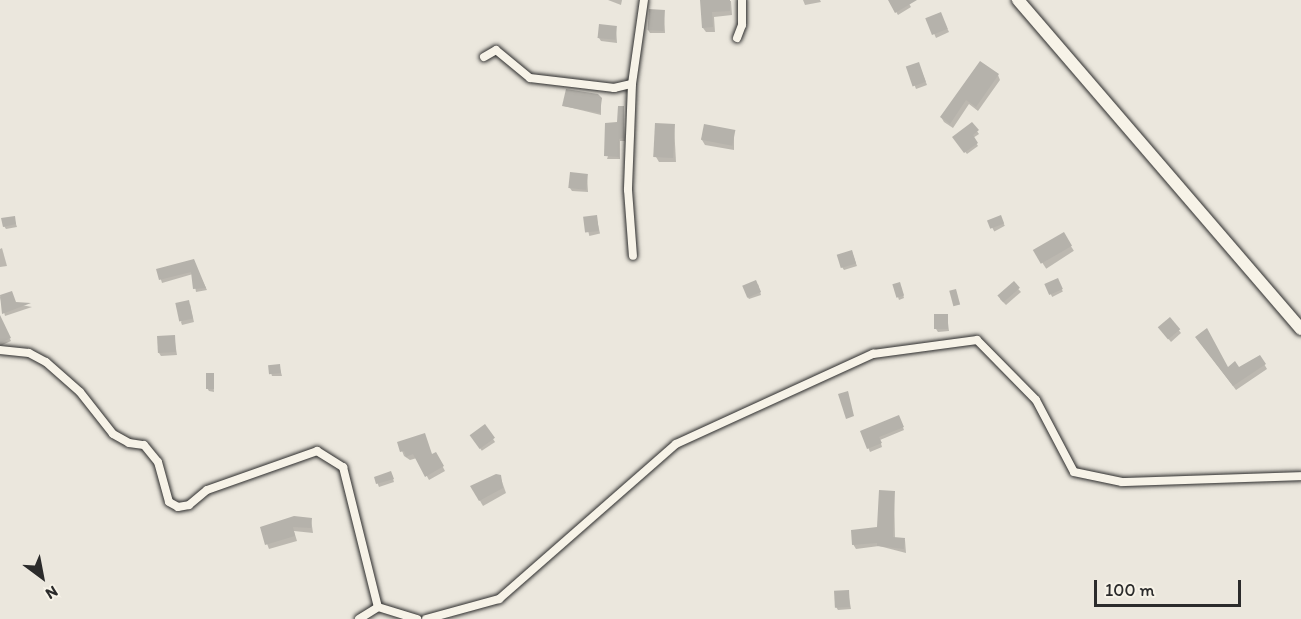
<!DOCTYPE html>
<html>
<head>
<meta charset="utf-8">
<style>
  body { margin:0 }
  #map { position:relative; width:1301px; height:619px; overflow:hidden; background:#ebe7dd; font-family:Itim,sans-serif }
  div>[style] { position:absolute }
  .shadow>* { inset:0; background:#0003; transform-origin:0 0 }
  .building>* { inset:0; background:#b5b2ab; transform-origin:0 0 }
  .roads { filter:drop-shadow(0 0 2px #2b2b2b) drop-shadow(0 0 2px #2b2b2b) }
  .minor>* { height:8px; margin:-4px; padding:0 4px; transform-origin:4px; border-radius:4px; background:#f7f3e8 }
  .secondary>* { height:12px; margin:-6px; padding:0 6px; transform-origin:6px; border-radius:6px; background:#f7f3e8 }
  span { translate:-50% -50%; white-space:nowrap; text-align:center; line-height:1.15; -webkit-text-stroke:6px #f7f3e8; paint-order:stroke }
  .north { position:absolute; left:12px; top:547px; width:60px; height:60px; -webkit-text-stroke:4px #f7f3e8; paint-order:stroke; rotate:148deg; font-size:16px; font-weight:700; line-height:24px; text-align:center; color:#2b2b2b }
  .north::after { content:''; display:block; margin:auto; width:21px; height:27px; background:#2b2b2b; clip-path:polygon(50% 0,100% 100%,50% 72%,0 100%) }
  .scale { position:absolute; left:1094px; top:580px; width:147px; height:27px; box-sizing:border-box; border:3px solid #2b2b2b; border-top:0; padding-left:8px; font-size:18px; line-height:21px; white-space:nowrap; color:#2b2b2b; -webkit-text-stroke:4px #f7f3e8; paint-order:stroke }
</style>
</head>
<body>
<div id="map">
  <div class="shadow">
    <i style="clip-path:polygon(608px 0,622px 0,621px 5px)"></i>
    <i style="clip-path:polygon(701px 0,731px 1px,732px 15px,714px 17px,715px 32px,706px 32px,703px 28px)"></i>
    <i style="clip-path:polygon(803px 0,820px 0,821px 2px,805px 5px)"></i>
    <i style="clip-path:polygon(889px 0,907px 0,911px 7px,898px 15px)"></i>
    <i style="clip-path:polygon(664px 11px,665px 33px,650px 33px,648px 30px)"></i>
    <i style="clip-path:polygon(942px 17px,949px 32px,936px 38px,928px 20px)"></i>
    <i style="clip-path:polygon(616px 27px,617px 43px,601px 41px,599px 38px)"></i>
    <i style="clip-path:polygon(908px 67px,920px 67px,927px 85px,916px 89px)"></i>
    <i style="clip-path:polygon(998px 75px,1000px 80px,978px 111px,969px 104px,953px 128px,944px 122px,941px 117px)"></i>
    <i style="clip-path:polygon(601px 99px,601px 115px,564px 106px)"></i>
    <i style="clip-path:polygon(623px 108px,625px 141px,620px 141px,620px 159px,607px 159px)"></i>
    <i style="clip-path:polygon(972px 124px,979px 134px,973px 138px,978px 146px,967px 154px,955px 140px)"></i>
    <i style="clip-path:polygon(674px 125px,676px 162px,659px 162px,656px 157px)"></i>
    <i style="clip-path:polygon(734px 131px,734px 150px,705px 145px,702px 140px)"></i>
    <i style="clip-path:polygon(587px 175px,588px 192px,572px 191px,570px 188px)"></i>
    <i style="left:596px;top:216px;width:18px;height:11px;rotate:77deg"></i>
    <i style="left:1000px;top:217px;width:10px;height:12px;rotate:61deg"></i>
    <i style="clip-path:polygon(14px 218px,17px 227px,6px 229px,4px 226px)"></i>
    <i style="left:1063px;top:234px;width:20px;height:33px;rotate:57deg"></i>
    <i style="clip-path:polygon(2px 248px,7px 266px,0 267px,0 249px)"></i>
    <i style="clip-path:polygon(852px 252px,857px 266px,844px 270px,842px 267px)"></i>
    <i style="clip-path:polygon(193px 261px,207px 290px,196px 292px,193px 274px,162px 283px,158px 270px)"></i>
    <i style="left:1057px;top:280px;width:13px;height:12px;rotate:63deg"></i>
    <i style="clip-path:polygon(1013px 283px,1021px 292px,1006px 305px,1000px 299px)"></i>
    <i style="clip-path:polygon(758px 284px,761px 295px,749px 299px,747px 296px)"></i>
    <i style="clip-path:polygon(894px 285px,901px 287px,904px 298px,899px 300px)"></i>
    <i style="clip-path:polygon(11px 293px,16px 304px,32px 307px,5px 316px,0 297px)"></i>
    <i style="clip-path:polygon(190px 304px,194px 322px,182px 325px,181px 322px)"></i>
    <i style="clip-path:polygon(947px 315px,949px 331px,938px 332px,936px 329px)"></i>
    <i style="clip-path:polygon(1170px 319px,1181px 333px,1171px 342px,1162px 331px)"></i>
    <i style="clip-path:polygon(3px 325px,11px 341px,0 346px,0 327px)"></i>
    <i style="clip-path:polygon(174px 336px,177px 355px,161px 356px,159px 353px)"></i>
    <i style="clip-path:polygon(1199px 341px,1228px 369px,1239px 369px,1260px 357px,1267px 369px,1236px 390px)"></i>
    <i style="clip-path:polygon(279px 365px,282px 376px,272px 376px,271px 373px)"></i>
    <i style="clip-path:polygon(213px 374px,214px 392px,209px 391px,207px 388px)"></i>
    <i style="clip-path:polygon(900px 420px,904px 430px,880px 440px,882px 447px,870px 452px,862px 432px)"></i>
    <i style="left:485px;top:427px;width:18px;height:16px;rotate:56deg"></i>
    <i style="clip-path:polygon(399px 443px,432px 456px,436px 454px,445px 471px,429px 480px,417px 458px,410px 460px,404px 456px)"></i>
    <i style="clip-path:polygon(392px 475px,394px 482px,379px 487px,375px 477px)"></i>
    <i style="clip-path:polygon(500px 476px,506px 493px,483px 506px,472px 487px)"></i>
    <i style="clip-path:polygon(894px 492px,895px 538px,905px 540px,906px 553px,879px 546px,856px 549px,853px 544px,879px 529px)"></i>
    <i style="clip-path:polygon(311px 519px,313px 533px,294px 531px,297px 541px,269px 549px,261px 528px)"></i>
    <i style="clip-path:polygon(848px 592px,851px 609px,838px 610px,836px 607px)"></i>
  </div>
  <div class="building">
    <i style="clip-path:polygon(700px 0,730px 0,730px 11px,712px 12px,713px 27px,702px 28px)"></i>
    <i style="clip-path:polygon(888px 0,917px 0,895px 13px)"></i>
    <i style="left:649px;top:9px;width:16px;height:21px;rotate:4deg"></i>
    <i style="left:941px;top:12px;width:18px;height:17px;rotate:68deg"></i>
    <i style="left:599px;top:24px;width:18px;height:14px;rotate:6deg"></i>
    <i style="clip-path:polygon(980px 61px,999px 74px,976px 107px,966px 100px,950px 124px,940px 117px)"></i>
    <i style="left:919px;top:62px;width:21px;height:14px;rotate:71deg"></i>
    <i style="clip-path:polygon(566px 89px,598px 94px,602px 98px,600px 113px,562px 106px)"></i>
    <i style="clip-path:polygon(618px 106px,624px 106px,624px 138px,619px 139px,619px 157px,604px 156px,605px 123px,617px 122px)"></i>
    <i style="clip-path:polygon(972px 122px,979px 130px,973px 135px,978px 143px,964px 153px,952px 137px)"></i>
    <i style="left:655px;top:123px;width:20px;height:34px;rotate:3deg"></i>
    <i style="left:704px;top:124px;width:32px;height:16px;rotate:11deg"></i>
    <i style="left:570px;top:172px;width:18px;height:16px;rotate:6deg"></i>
    <i style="left:597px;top:215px;width:16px;height:14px;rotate:83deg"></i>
    <i style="left:1001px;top:215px;width:9px;height:15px;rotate:69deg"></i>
    <i style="clip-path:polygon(15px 216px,16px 224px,3px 227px,1px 218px)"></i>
    <i style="left:1064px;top:232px;width:16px;height:36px;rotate:60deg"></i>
    <i style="left:852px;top:250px;width:14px;height:16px;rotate:73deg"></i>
    <i style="clip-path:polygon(194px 259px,206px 288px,193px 289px,191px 272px,159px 280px,156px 269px)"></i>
    <i style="left:1058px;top:278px;width:12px;height:15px;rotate:66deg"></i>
    <i style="left:756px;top:280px;width:13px;height:15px;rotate:67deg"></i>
    <i style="left:1014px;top:281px;width:9px;height:22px;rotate:49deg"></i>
    <i style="left:900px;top:282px;width:14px;height:8px;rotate:73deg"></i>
    <i style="left:956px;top:289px;width:16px;height:7px;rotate:75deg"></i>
    <i style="clip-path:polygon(12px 291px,16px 302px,31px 303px,2px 314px,0 295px)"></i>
    <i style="left:189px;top:300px;width:19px;height:14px;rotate:78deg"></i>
    <i style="left:948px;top:314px;width:15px;height:14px;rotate:90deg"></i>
    <i style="clip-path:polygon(0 315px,11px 338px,0 343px)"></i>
    <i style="left:1170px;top:317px;width:16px;height:16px;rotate:50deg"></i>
    <i style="clip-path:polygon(1207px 328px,1228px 367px,1235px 361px,1239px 367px,1260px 355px,1266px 364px,1233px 386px,1195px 337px)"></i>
    <i style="left:175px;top:335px;width:17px;height:18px;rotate:87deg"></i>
    <i style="left:280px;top:364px;width:9px;height:12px;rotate:84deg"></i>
    <i style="left:206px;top:373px;width:8px;height:16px"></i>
    <i style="clip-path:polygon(848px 391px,854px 416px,846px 419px,838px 394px)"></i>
    <i style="clip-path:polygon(899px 415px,904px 427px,879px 437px,882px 443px,867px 449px,860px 431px)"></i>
    <i style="left:485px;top:424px;width:17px;height:19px;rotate:54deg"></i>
    <i style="clip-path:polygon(425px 433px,432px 454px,436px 452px,444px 466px,425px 477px,413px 454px,406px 457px,404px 451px,400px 452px,397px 442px)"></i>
    <i style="clip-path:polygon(391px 471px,394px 479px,376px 484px,374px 477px)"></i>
    <i style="clip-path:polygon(496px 474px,501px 475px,503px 488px,479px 501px,470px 486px)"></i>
    <i style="clip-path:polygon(879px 490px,895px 491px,893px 537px,905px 538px,904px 549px,877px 546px,877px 543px,852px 545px,851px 530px,877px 527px)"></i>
    <i style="clip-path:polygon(294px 516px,312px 518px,311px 528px,293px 527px,295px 536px,265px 545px,260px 527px)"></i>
    <i style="left:849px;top:590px;width:17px;height:15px;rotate:87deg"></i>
  </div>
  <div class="roads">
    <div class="minor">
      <i style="left:737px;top:38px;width:14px;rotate:-69deg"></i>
      <i style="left:742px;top:25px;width:25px;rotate:-90deg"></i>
      <i style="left:484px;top:57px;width:14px;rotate:-30deg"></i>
      <i style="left:496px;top:50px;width:44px;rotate:39.5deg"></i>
      <i style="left:530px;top:78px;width:85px;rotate:6.8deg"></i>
      <i style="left:614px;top:88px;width:18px;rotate:-13deg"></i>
      <i style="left:632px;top:84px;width:85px;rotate:-81.9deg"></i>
      <i style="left:632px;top:84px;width:106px;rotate:92.2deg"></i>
      <i style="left:628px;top:190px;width:66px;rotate:85.7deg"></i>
      <i style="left:0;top:350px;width:29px;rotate:6deg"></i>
      <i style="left:29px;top:353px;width:19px;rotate:28deg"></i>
      <i style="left:46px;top:362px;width:45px;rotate:41.4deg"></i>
      <i style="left:80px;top:392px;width:53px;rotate:51.8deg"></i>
      <i style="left:113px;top:434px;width:18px;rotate:29deg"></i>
      <i style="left:129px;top:443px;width:15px;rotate:8deg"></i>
      <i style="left:144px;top:445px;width:22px;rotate:51deg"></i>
      <i style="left:158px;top:462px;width:41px;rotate:74.6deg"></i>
      <i style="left:169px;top:502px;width:10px;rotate:29deg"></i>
      <i style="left:178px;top:507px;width:11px;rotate:-10deg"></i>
      <i style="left:189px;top:505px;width:23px;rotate:-40deg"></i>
      <i style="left:207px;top:490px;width:117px;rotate:-19.5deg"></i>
      <i style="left:317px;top:451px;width:31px;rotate:32deg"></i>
      <i style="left:343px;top:467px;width:144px;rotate:76deg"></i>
      <i style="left:359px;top:619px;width:22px;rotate:-32deg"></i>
      <i style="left:378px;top:607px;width:41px;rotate:17.1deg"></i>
      <i style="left:426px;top:619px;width:76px;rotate:-15.3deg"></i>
      <i style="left:499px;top:599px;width:235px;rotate:-41.2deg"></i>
      <i style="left:676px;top:444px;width:217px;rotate:-24.6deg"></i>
      <i style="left:873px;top:354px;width:105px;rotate:-7.7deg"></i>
      <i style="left:977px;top:340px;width:84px;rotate:45.5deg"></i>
      <i style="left:1036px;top:400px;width:81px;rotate:62.2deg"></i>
      <i style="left:1074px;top:472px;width:49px;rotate:11.8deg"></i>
      <i style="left:1122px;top:482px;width:179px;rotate:-1.9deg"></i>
    </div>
    <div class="secondary">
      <i style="left:1018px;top:0;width:434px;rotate:49.3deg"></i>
    </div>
  </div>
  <div class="north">N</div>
  <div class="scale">100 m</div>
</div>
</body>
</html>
